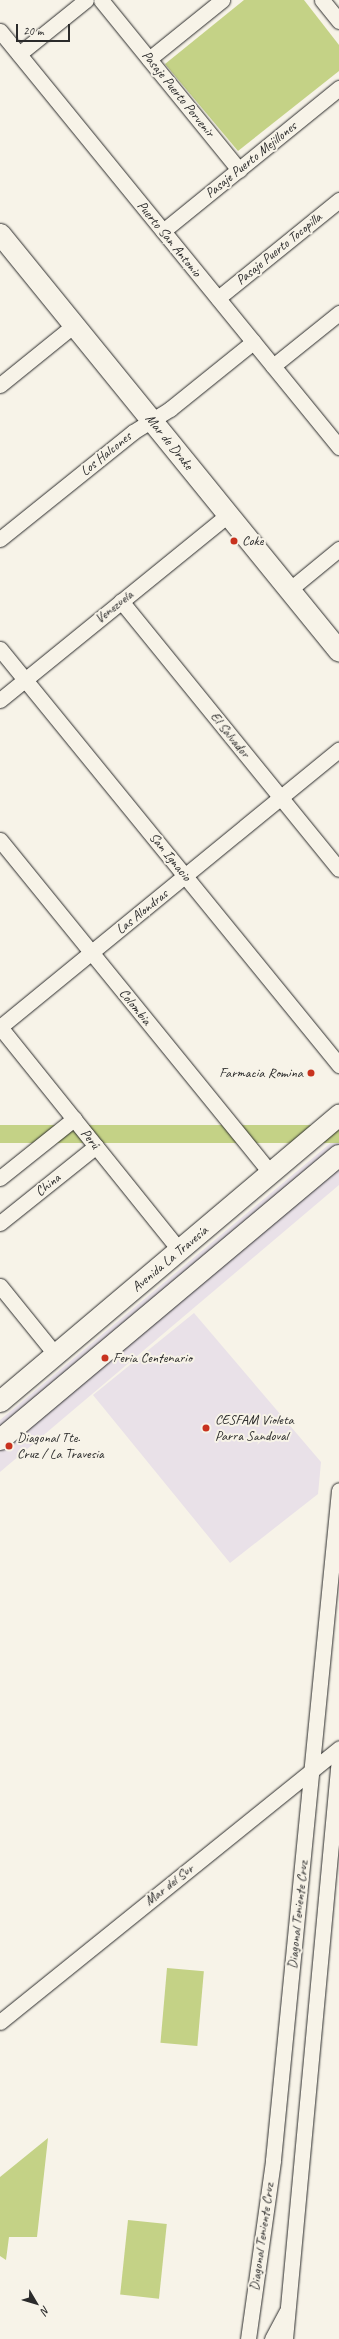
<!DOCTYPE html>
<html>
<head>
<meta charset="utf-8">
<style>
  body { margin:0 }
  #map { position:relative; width:339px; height:2339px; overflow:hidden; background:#f7f3e8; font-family:Caveat,sans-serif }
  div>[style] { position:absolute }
  .built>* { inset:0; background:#e9e1e8 }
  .green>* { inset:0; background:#c4d286; transform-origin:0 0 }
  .roads { filter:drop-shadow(0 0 1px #2b2b2b) drop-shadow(0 0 1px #2b2b2b) }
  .street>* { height:15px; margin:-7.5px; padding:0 7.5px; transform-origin:7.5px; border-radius:7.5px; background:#f7f3e8 }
  .secondary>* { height:21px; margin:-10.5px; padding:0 10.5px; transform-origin:10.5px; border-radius:10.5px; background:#f7f3e8 }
  .dots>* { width:11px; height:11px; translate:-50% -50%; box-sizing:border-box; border:2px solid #f7f3e8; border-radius:50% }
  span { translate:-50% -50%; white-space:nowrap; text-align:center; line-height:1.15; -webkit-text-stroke:4px #f7f3e8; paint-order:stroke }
  .street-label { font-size:14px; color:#2b2b2b }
  .poi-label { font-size:14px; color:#2b2b2b }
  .left { translate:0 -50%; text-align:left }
  .right { translate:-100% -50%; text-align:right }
  .north { position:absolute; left:16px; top:2283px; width:40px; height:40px; -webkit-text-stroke:3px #f7f3e8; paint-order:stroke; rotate:128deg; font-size:11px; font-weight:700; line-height:16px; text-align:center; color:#2b2b2b }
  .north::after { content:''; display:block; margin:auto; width:14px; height:18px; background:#2b2b2b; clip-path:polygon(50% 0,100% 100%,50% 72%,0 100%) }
  .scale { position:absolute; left:16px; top:24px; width:54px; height:18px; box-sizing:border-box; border:2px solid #2b2b2b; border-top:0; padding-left:5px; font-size:12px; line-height:14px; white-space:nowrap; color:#2b2b2b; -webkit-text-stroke:3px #f7f3e8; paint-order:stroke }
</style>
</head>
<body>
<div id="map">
  <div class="built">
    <i style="clip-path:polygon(339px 1136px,339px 1185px,0 1472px,0 1420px)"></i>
    <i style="clip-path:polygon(194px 1313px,321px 1462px,318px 1494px,230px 1563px,93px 1395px)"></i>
  </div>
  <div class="green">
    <i style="clip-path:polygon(244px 0,304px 0,339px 45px,339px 71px,238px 151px,165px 64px)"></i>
    <i style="left:339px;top:1125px;width:18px;height:444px;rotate:90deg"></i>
    <i style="left:167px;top:1968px;width:37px;height:75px;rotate:5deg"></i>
    <i style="clip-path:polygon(48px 2138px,37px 2237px,9px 2237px,6px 2260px,0 2256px,0 2177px)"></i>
    <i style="left:128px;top:2220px;width:39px;height:75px;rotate:6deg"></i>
  </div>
  <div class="roads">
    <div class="street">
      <i style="left:101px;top:0;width:219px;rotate:50.9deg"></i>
      <i style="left:322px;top:0;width:27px;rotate:51deg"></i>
      <i style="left:0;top:31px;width:537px;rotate:50.82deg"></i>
      <i style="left:19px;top:54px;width:86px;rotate:-38.9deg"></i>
      <i style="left:149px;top:59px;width:94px;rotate:-38.9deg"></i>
      <i style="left:163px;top:231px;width:227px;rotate:-39.1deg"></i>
      <i style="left:218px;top:298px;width:156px;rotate:-39deg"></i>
      <i style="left:273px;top:366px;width:85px;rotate:-38.8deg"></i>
      <i style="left:0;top:385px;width:95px;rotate:-39deg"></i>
      <i style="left:0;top:539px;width:171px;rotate:-38.8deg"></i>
      <i style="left:133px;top:432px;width:44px;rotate:-31.9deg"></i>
      <i style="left:170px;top:409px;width:107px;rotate:-38.9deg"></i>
      <i style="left:289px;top:590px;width:65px;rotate:-39.4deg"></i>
      <i style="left:121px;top:601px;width:345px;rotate:50.9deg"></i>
      <i style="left:0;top:649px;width:537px;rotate:50.82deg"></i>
      <i style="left:0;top:700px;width:294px;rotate:-39.1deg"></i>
      <i style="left:0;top:840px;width:430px;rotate:50.9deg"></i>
      <i style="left:0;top:1027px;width:438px;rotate:-39.3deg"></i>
      <i style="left:0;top:1027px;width:287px;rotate:51.2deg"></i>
      <i style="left:0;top:1178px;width:95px;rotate:-38.6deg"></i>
      <i style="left:0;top:1223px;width:123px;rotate:-38.7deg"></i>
      <i style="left:0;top:1286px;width:87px;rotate:51deg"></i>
      <i style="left:0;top:2022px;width:436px;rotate:-38.9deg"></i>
      <i style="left:248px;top:2339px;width:181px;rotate:-82deg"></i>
      <i style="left:273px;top:2160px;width:673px;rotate:-84.37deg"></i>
      <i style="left:272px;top:2339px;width:30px;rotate:-62deg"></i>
      <i style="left:285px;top:2339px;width:584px;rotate:-84.69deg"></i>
    </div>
    <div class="secondary">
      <i style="left:0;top:234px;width:537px;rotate:50.89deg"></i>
      <i style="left:0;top:1401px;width:444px;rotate:-40.2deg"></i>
      <i style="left:0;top:1439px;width:442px;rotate:-40deg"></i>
    </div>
  </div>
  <div class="dots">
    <i style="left:234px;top:541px;background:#c8321e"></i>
    <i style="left:311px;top:1073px;background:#c8321e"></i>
    <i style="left:105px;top:1358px;background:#c8321e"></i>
    <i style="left:206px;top:1428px;background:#c8321e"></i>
    <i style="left:9px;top:1446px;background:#c8321e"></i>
  </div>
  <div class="street-label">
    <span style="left:178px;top:94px;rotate:51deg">Pasaje Puerto Porvenir</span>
    <span style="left:251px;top:160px;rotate:-39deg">Pasaje Puerto Mejillones</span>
    <span style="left:169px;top:239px;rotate:51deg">Puerto San Antonio</span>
    <span style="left:279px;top:249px;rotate:-39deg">Pasaje Puerto Tocopilla</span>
    <span style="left:169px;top:442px;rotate:51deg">Mar de Drake</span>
    <span style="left:106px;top:454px;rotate:-39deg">Los Halcones</span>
    <span style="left:114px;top:607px;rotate:-39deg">Venezuela</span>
    <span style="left:230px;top:735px;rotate:51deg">El Salvador</span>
    <span style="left:170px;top:857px;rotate:51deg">San Ignacio</span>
    <span style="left:142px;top:912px;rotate:-39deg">Las Alondras</span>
    <span style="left:135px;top:1007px;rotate:51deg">Colombia</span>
    <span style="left:90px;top:1139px;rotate:51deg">Perú</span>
    <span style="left:48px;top:1185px;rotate:-39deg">China</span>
    <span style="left:170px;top:1259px;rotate:-40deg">Avenida La Travesía</span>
    <span style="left:169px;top:1885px;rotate:-38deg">Mar del Sur</span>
    <span style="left:298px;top:1915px;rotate:-84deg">Diagonal Teniente Cruz</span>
    <span style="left:262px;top:2237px;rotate:-82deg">Diagonal Teniente Cruz</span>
  </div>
  <div class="poi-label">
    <span class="left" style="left:242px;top:541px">Coke</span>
    <span class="right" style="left:303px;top:1073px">Farmacia Romina</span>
    <span class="left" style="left:113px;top:1358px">Feria Centenario</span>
    <span class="left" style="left:215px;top:1428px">CESFAM Violeta<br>Parra Sandoval</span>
    <span class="left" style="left:17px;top:1446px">Diagonal Tte.<br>Cruz / La Travesia</span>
  </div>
  <div class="north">N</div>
  <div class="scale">20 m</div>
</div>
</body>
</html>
